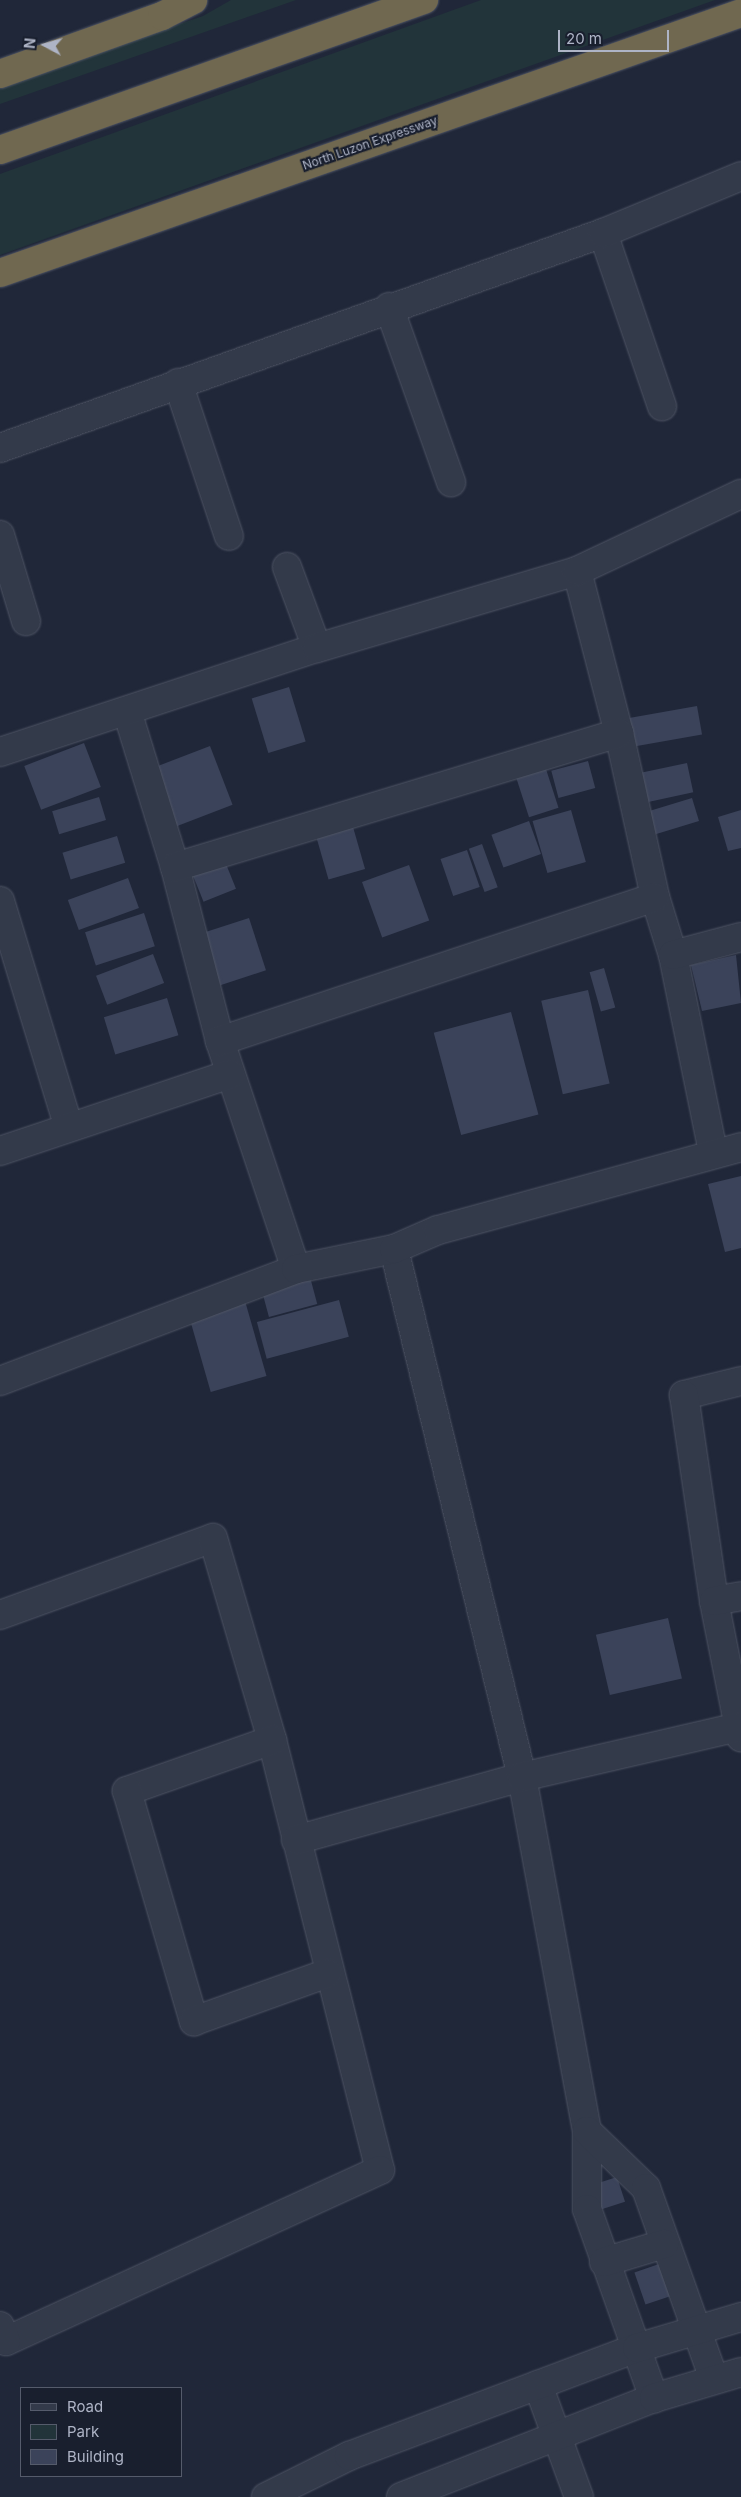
<!DOCTYPE html>
<html>
<head>
<meta charset="utf-8">
<style>
  body { margin:0 }
  #map { position:relative; width:741px; height:2497px; overflow:hidden; background:#202739; font-family:Inter,sans-serif }
  div>[style] { position:absolute }
  .green>* { inset:0; background:#22343a }
  .building>* { inset:0; background:#3b435a; transform-origin:0 0 }
  .roads { filter:drop-shadow(0 0 1px #4e5464) drop-shadow(0 0 1px #4e5464) }
  .street>* { height:28px; margin:-14px; padding:0 14px; transform-origin:14px; border-radius:14px; background:#333a4a }
  .highway>* { height:28px; margin:-14px; padding:0 14px; transform-origin:14px; border-radius:14px; background:#706850 }
  span { translate:-50% -50%; white-space:nowrap; text-align:center; line-height:1.15; -webkit-text-stroke:4.5px #191f2e; paint-order:stroke }
  .street-label { font-size:12px; color:#aeb4c6 }
  .legend { position:absolute; left:20px; top:2387px; width:162px; height:90px; box-sizing:border-box; background:#191f2e; border:1px solid #555b6b; margin:0; padding:6px 9px; list-style:none; font-size:15px; color:#aeb4c6 }
  .legend li { display:flex; align-items:center; gap:10px; height:25px }
  .legend b { width:25px; border:1px solid #555b6b }
  .north { position:absolute; left:20px; top:20px; width:50px; height:50px; -webkit-text-stroke:4px #191f2e; paint-order:stroke; rotate:276deg; font-size:14px; font-weight:700; line-height:20px; text-align:center; color:#aeb4c6 }
  .north::after { content:''; display:block; margin:auto; width:18px; height:22px; background:#aeb4c6; clip-path:polygon(50% 0,100% 100%,50% 72%,0 100%) }
  .scale { position:absolute; left:558px; top:30px; width:111px; height:22px; box-sizing:border-box; border:2px solid #aeb4c6; border-top:0; padding-left:6px; font-size:15px; line-height:18px; white-space:nowrap; color:#aeb4c6; -webkit-text-stroke:4px #191f2e; paint-order:stroke }
</style>
</head>
<body>
<div id="map">
  <div class="green">
    <i style="clip-path:polygon(231px 0,296px 0,0 104px,0 85px,203px 16px)"></i>
    <i style="clip-path:polygon(481px 0,715px 0,0 255px,0 174px)"></i>
  </div>
  <div class="building">
    <i style="left:289px;top:687px;width:57px;height:39px;rotate:73deg"></i>
    <i style="left:697px;top:706px;width:29px;height:79px;rotate:80deg"></i>
    <i style="left:84px;top:743px;width:47px;height:64px;rotate:69deg"></i>
    <i style="left:210px;top:746px;width:63px;height:62px;rotate:69deg"></i>
    <i style="left:588px;top:761px;width:28px;height:38px;rotate:75deg"></i>
    <i style="left:544px;top:763px;width:47px;height:31px;rotate:72deg"></i>
    <i style="left:687px;top:763px;width:30px;height:46px;rotate:78deg"></i>
    <i style="left:99px;top:797px;width:24px;height:49px;rotate:73deg"></i>
    <i style="left:692px;top:798px;width:24px;height:54px;rotate:73deg"></i>
    <i style="left:571px;top:810px;width:54px;height:40px;rotate:74deg"></i>
    <i style="clip-path:polygon(741px 810px,741px 848px,728px 851px,718px 817px)"></i>
    <i style="left:351px;top:820px;width:51px;height:38px;rotate:74deg"></i>
    <i style="left:529px;top:821px;width:35px;height:40px;rotate:70deg"></i>
    <i style="left:117px;top:836px;width:28px;height:57px;rotate:73deg"></i>
    <i style="left:482px;top:844px;width:46px;height:14px;rotate:70deg"></i>
    <i style="left:467px;top:850px;width:39px;height:28px;rotate:71deg"></i>
    <i style="left:224px;top:859px;width:32px;height:35px;rotate:68deg"></i>
    <i style="left:409px;top:865px;width:59px;height:50px;rotate:70deg"></i>
    <i style="left:128px;top:878px;width:32px;height:64px;rotate:70deg"></i>
    <i style="left:144px;top:913px;width:35px;height:62px;rotate:72deg"></i>
    <i style="left:249px;top:918px;width:55px;height:48px;rotate:72deg"></i>
    <i style="left:153px;top:954px;width:31px;height:61px;rotate:69deg"></i>
    <i style="clip-path:polygon(736px 955px,741px 1003px,702px 1011px,691px 965px)"></i>
    <i style="left:604px;top:968px;width:41px;height:15px;rotate:74deg"></i>
    <i style="left:588px;top:990px;width:96px;height:48px;rotate:77deg"></i>
    <i style="left:167px;top:998px;width:39px;height:66px;rotate:73deg"></i>
    <i style="left:511px;top:1012px;width:106px;height:80px;rotate:75deg"></i>
    <i style="clip-path:polygon(741px 1176px,741px 1248px,725px 1252px,708px 1184px)"></i>
    <i style="left:310px;top:1277px;width:28px;height:50px;rotate:75deg"></i>
    <i style="left:339px;top:1300px;width:38px;height:85px;rotate:75deg"></i>
    <i style="left:245px;top:1301px;width:78px;height:58px;rotate:74deg"></i>
    <i style="left:668px;top:1618px;width:62px;height:74px;rotate:77deg"></i>
    <i style="left:617px;top:2177px;width:26px;height:27px;rotate:72deg"></i>
    <i style="left:659px;top:2264px;width:34px;height:26px;rotate:71deg"></i>
  </div>
  <div class="roads">
    <div class="street">
      <i style="left:603px;top:233px;width:183px;rotate:71.2deg"></i>
      <i style="left:389px;top:307px;width:186px;rotate:70.5deg"></i>
      <i style="left:178px;top:383px;width:161px;rotate:71.6deg"></i>
      <i style="left:0;top:448px;width:640px;rotate:-19.62deg"></i>
      <i style="left:603px;top:233px;width:149px;rotate:-22.4deg"></i>
      <i style="left:0;top:535px;width:90px;rotate:73.2deg"></i>
      <i style="left:287px;top:567px;width:86px;rotate:69.7deg"></i>
      <i style="left:577px;top:571px;width:167px;rotate:75.5deg"></i>
      <i style="left:619px;top:733px;width:168px;rotate:77.6deg"></i>
      <i style="left:655px;top:897px;width:61px;rotate:72.8deg"></i>
      <i style="left:673px;top:955px;width:201px;rotate:78.5deg"></i>
      <i style="left:127px;top:711px;width:163px;rotate:72.9deg"></i>
      <i style="left:175px;top:867px;width:180px;rotate:75.5deg"></i>
      <i style="left:220px;top:1041px;width:240px;rotate:71.6deg"></i>
      <i style="left:0;top:752px;width:334px;rotate:-18.2deg"></i>
      <i style="left:317px;top:648px;width:271px;rotate:-16.5deg"></i>
      <i style="left:577px;top:571px;width:181px;rotate:-25.2deg"></i>
      <i style="left:175px;top:867px;width:464px;rotate:-16.8deg"></i>
      <i style="left:0;top:901px;width:234px;rotate:73.1deg"></i>
      <i style="left:673px;top:955px;width:70px;rotate:-14.8deg"></i>
      <i style="left:220px;top:1041px;width:458px;rotate:-18.3deg"></i>
      <i style="left:0;top:1151px;width:243px;rotate:-18.5deg"></i>
      <i style="left:394px;top:1249px;width:543px;rotate:76.37deg"></i>
      <i style="left:522px;top:1777px;width:360px;rotate:79.6deg"></i>
      <i style="left:587px;top:2131px;width:78px;rotate:90deg"></i>
      <i style="left:587px;top:2209px;width:201px;rotate:70.5deg"></i>
      <i style="left:0;top:1381px;width:316px;rotate:-20.7deg"></i>
      <i style="left:296px;top:1269px;width:100px;rotate:-11.5deg"></i>
      <i style="left:394px;top:1249px;width:48px;rotate:-23.4deg"></i>
      <i style="left:438px;top:1230px;width:314px;rotate:-15.3deg"></i>
      <i style="left:741px;top:1381px;width:59px;rotate:166.2deg"></i>
      <i style="left:684px;top:1395px;width:208px;rotate:81.7deg"></i>
      <i style="left:714px;top:1601px;width:139px;rotate:78.8deg"></i>
      <i style="left:714px;top:1601px;width:27px;rotate:-10deg"></i>
      <i style="left:0;top:1615px;width:226px;rotate:-19.9deg"></i>
      <i style="left:213px;top:1538px;width:210px;rotate:73.7deg"></i>
      <i style="left:272px;top:1740px;width:443px;rotate:75.9deg"></i>
      <i style="left:380px;top:2170px;width:411px;rotate:155.4deg"></i>
      <i style="left:6px;top:2341px;width:16px;rotate:-112deg"></i>
      <i style="left:272px;top:1740px;width:154px;rotate:160.6deg"></i>
      <i style="left:127px;top:1791px;width:240px;rotate:73.8deg"></i>
      <i style="left:194px;top:2021px;width:142px;rotate:-19.7deg"></i>
      <i style="left:296px;top:1840px;width:235px;rotate:-15.6deg"></i>
      <i style="left:522px;top:1777px;width:223px;rotate:-13deg"></i>
      <i style="left:587px;top:2131px;width:82px;rotate:44deg"></i>
      <i style="left:646px;top:2188px;width:203px;rotate:70.4deg"></i>
      <i style="left:604px;top:2262px;width:63px;rotate:-16.7deg"></i>
      <i style="left:538px;top:2385px;width:119px;rotate:69.9deg"></i>
      <i style="left:266px;top:2497px;width:93px;rotate:-26.3deg"></i>
      <i style="left:349px;top:2456px;width:308px;rotate:-20.6deg"></i>
      <i style="left:637px;top:2348px;width:109px;rotate:-16.6deg"></i>
      <i style="left:401px;top:2497px;width:272px;rotate:-21.4deg"></i>
      <i style="left:654px;top:2398px;width:91px;rotate:-16.6deg"></i>
    </div>
    <div class="highway">
      <i style="left:0;top:74px;width:172px;rotate:-19.7deg"></i>
      <i style="left:162px;top:16px;width:35px;rotate:-27deg"></i>
      <i style="left:0;top:150px;width:450px;rotate:-19.5deg"></i>
      <i style="left:0;top:273px;width:785px;rotate:-19.33deg"></i>
    </div>
  </div>
  <div class="street-label">
    <span style="left:370px;top:143px;rotate:-19deg">North Luzon Expressway</span>
  </div>
  <ul class="legend">
  <li><b style="height:6px;background:#333a4a"></b>Road</li>
  <li><b style="height:14px;background:#22343a"></b>Park</li>
  <li><b style="height:14px;background:#3b435a"></b>Building</li>
  </ul>
  <div class="north">N</div>
  <div class="scale">20 m</div>
</div>
</body>
</html>
